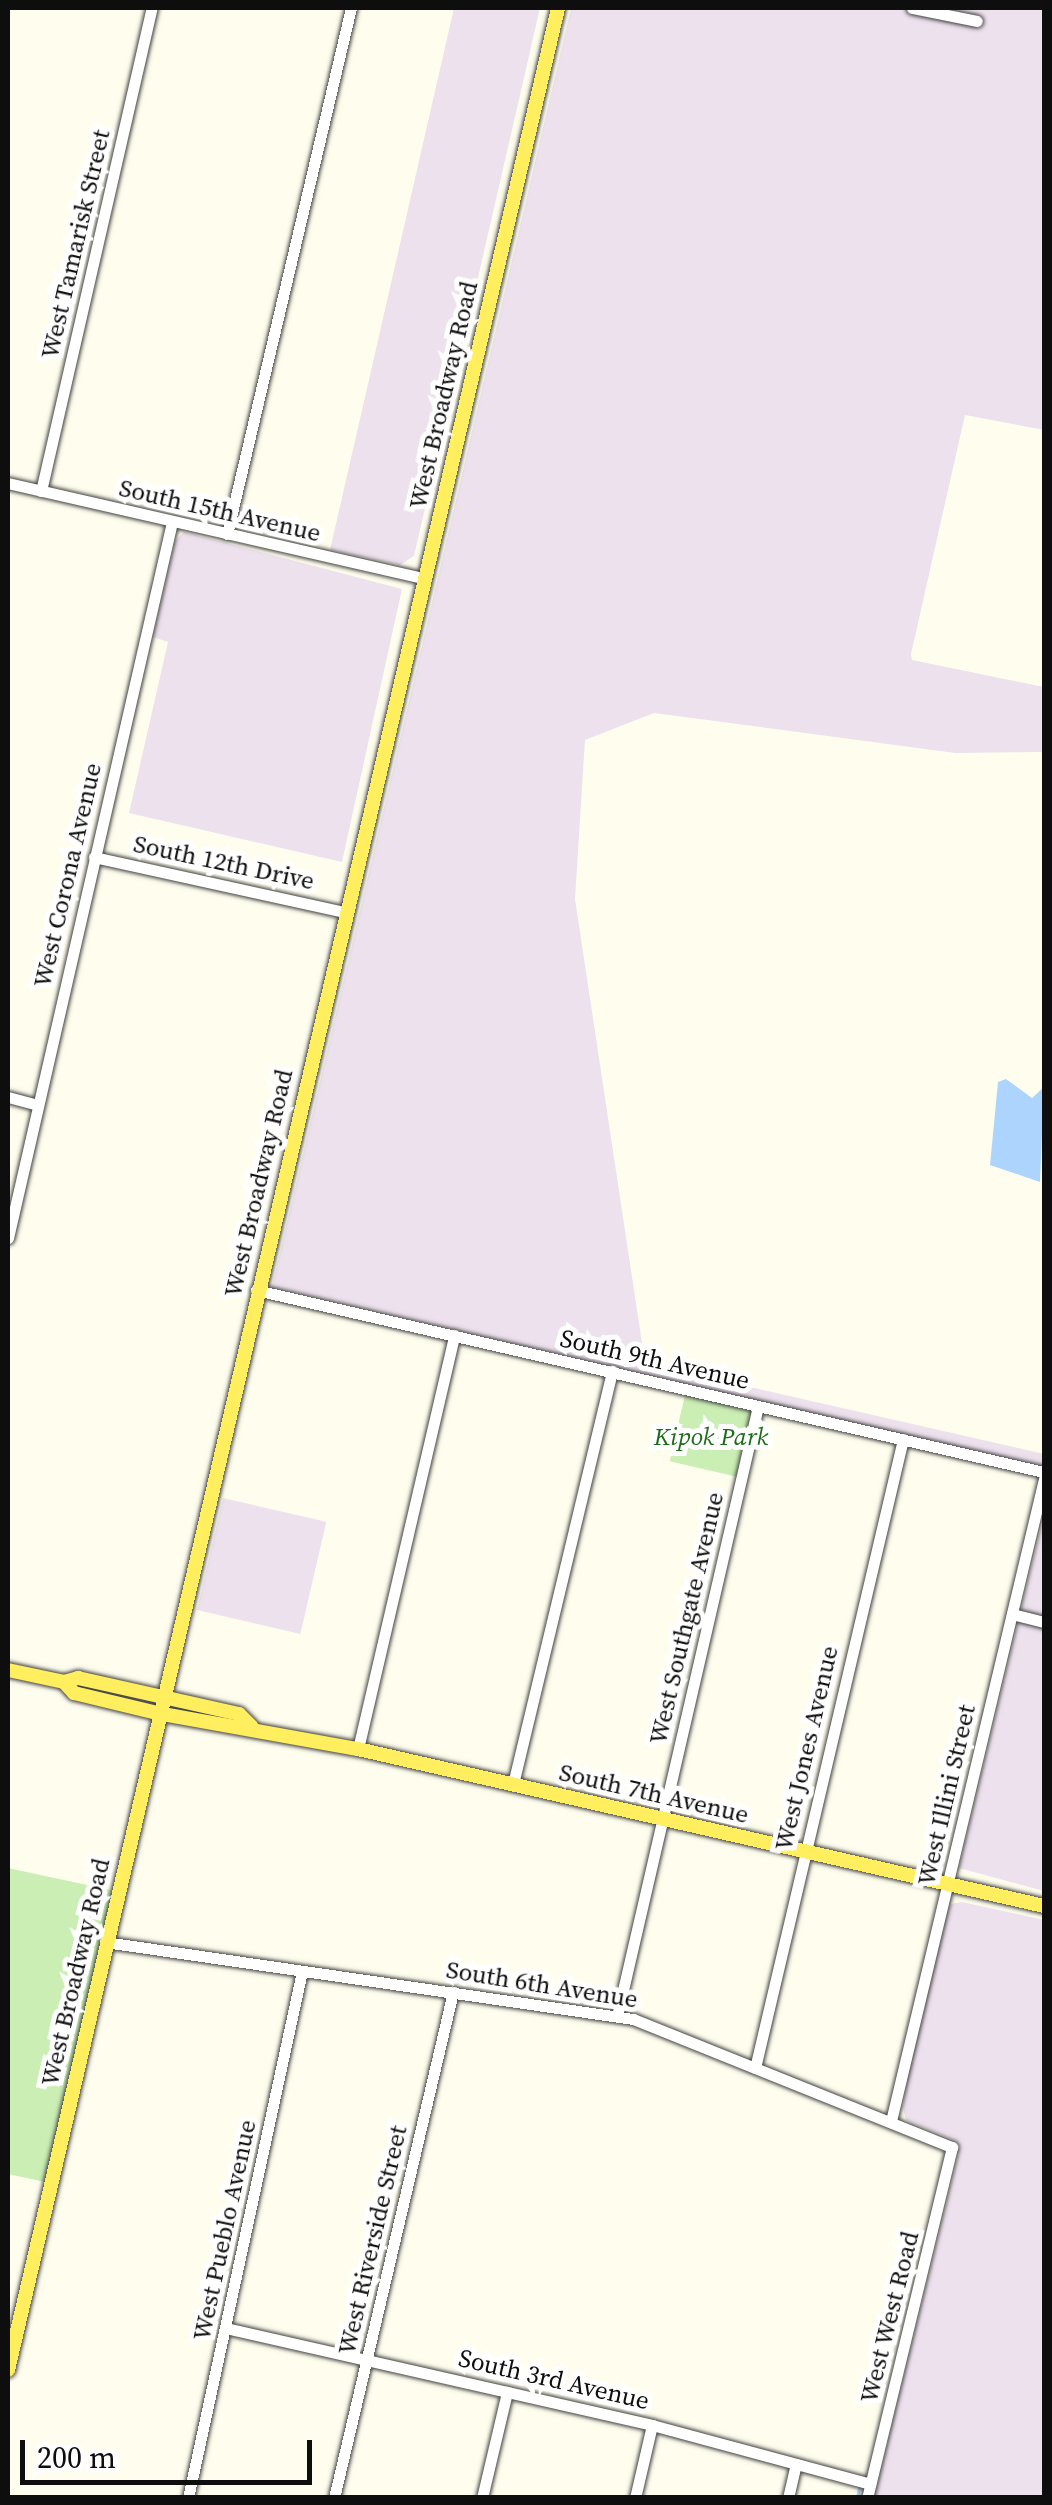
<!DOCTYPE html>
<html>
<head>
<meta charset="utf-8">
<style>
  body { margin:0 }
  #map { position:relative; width:1052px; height:2505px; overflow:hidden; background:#fffeee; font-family:"Source Serif 4",serif }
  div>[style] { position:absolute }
  .industrial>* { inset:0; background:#ede1ed; transform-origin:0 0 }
  .green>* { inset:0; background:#caeeb3; transform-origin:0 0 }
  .water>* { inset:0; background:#add4fc }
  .stream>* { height:2.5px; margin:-1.25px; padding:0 1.25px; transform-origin:1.25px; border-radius:1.25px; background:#add4fc }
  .roads { filter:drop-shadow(0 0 2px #414141) drop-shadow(0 0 2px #414141) }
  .minor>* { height:11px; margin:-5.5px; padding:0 5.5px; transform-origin:5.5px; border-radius:5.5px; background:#fff }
  .major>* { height:14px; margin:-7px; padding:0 7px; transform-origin:7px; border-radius:7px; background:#ffee5e }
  span { translate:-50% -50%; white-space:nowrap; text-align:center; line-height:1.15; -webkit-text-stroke:10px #fff; paint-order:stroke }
  .street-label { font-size:25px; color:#0e0e0e }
  .park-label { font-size:25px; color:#1d6c17; font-style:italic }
  .frame { position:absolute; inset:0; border:10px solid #0e0e0e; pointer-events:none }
  .scale { position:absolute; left:20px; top:2440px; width:292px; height:45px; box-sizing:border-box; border:5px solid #0e0e0e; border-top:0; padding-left:12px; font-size:30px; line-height:35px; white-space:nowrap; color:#0e0e0e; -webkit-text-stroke:8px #fff; paint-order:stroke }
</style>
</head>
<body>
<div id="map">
  <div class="industrial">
    <i style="clip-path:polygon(454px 8px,540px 8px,414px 556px,400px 565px,330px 550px)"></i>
    <i style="clip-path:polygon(571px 8px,1044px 8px,1044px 430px,965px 415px,911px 654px,912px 660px,1044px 687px,1044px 752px,955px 753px,654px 713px,585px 740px,575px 899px,645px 1363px,1044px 1454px,1044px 1467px,272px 1287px)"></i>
    <i style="clip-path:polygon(184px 532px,402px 589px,342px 862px,129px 813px,168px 642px,153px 637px,175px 541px)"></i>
    <i style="left:223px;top:1498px;width:106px;height:115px;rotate:13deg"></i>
    <i style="clip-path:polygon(1044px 1515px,1044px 1891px,959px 1868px)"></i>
    <i style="clip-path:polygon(962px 1902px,1044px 1920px,1044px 2497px,874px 2498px,959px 2153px,954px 2140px,906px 2120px,903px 2108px,917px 2016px,945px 1918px,951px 1904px)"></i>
  </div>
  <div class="green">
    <i style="left:685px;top:1395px;width:69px;height:68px;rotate:13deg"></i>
    <i style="clip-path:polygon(8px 1868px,115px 1891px,50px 2183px,8px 2174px)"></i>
  </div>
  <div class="water">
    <i style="clip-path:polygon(1006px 1079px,1032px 1098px,1044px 1087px,1040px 1182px,990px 1165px,998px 1082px)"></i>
  </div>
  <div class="stream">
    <i style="left:857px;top:2498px;width:10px;rotate:-79deg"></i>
  </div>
  <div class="roads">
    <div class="minor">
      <i style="left:912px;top:8px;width:66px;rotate:11.3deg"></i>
      <i style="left:8px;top:483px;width:426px;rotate:12.9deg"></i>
      <i style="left:41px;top:491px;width:496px;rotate:-77.1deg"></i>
      <i style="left:227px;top:534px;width:540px;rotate:-76.74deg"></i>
      <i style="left:94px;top:857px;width:256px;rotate:12.4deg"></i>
      <i style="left:8px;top:1097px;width:30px;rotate:15deg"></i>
      <i style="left:8px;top:1238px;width:735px;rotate:-77.1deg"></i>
      <i style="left:256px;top:1290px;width:809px;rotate:13.01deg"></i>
      <i style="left:1012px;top:1614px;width:33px;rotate:14deg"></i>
      <i style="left:358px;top:1749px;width:425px;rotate:-76.9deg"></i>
      <i style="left:513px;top:1784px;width:425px;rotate:-76.5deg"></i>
      <i style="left:105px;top:1942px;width:534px;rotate:8.3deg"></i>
      <i style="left:633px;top:2019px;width:344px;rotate:21.9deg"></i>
      <i style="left:952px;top:2147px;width:361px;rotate:103.6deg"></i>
      <i style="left:617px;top:2016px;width:626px;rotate:-76.98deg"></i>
      <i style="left:755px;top:2068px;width:646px;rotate:-76.76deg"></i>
      <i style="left:891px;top:2121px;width:660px;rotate:-76.6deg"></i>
      <i style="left:226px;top:2328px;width:437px;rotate:12.8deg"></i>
      <i style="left:652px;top:2425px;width:226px;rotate:15.1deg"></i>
      <i style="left:188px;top:2498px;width:539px;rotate:-77.79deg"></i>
      <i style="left:334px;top:2498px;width:520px;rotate:-76.77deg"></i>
      <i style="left:482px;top:2498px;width:109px;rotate:-76.7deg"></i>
      <i style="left:635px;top:2498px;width:75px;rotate:-76.9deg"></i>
      <i style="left:788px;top:2498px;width:35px;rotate:-77deg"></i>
    </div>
    <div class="major">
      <i style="left:8px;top:1670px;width:57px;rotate:12.1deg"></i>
      <i style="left:64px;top:1682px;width:15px;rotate:-16deg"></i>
      <i style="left:78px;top:1678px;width:165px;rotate:12.6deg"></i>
      <i style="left:239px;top:1714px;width:18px;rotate:45deg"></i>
      <i style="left:64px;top:1682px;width:15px;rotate:48deg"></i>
      <i style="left:74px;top:1693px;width:85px;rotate:13.5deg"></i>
      <i style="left:157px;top:1713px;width:204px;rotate:10.2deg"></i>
      <i style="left:358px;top:1749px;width:704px;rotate:12.89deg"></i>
      <i style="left:8px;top:2370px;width:2425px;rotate:-76.89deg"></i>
    </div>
  </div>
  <div class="street-label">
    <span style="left:75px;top:244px;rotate:-77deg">West Tamarisk Street</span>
    <span style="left:443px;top:395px;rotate:-77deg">West Broadway Road</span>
    <span style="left:220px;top:510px;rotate:13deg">South 15th Avenue</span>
    <span style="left:224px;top:862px;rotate:12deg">South 12th Drive</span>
    <span style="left:67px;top:875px;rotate:-77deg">West Corona Avenue</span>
    <span style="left:258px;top:1183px;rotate:-77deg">West Broadway Road</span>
    <span style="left:655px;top:1359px;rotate:13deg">South 9th Avenue</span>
    <span style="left:686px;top:1618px;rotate:-77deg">West Southgate Avenue</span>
    <span style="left:806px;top:1748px;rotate:-77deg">West Jones Avenue</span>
    <span style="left:654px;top:1793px;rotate:13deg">South 7th Avenue</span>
    <span style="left:946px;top:1795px;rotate:-77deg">West Illini Street</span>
    <span style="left:75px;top:1972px;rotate:-77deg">West Broadway Road</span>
    <span style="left:542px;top:1984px;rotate:9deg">South 6th Avenue</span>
    <span style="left:224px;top:2230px;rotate:-78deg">West Pueblo Avenue</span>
    <span style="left:372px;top:2240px;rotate:-77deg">West Riverside Street</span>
    <span style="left:889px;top:2317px;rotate:-76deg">West West Road</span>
    <span style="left:554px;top:2379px;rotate:13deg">South 3rd Avenue</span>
  </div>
  <div class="park-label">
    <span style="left:711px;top:1436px">Kipok Park</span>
  </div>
  <div class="frame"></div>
  <div class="scale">200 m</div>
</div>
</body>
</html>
